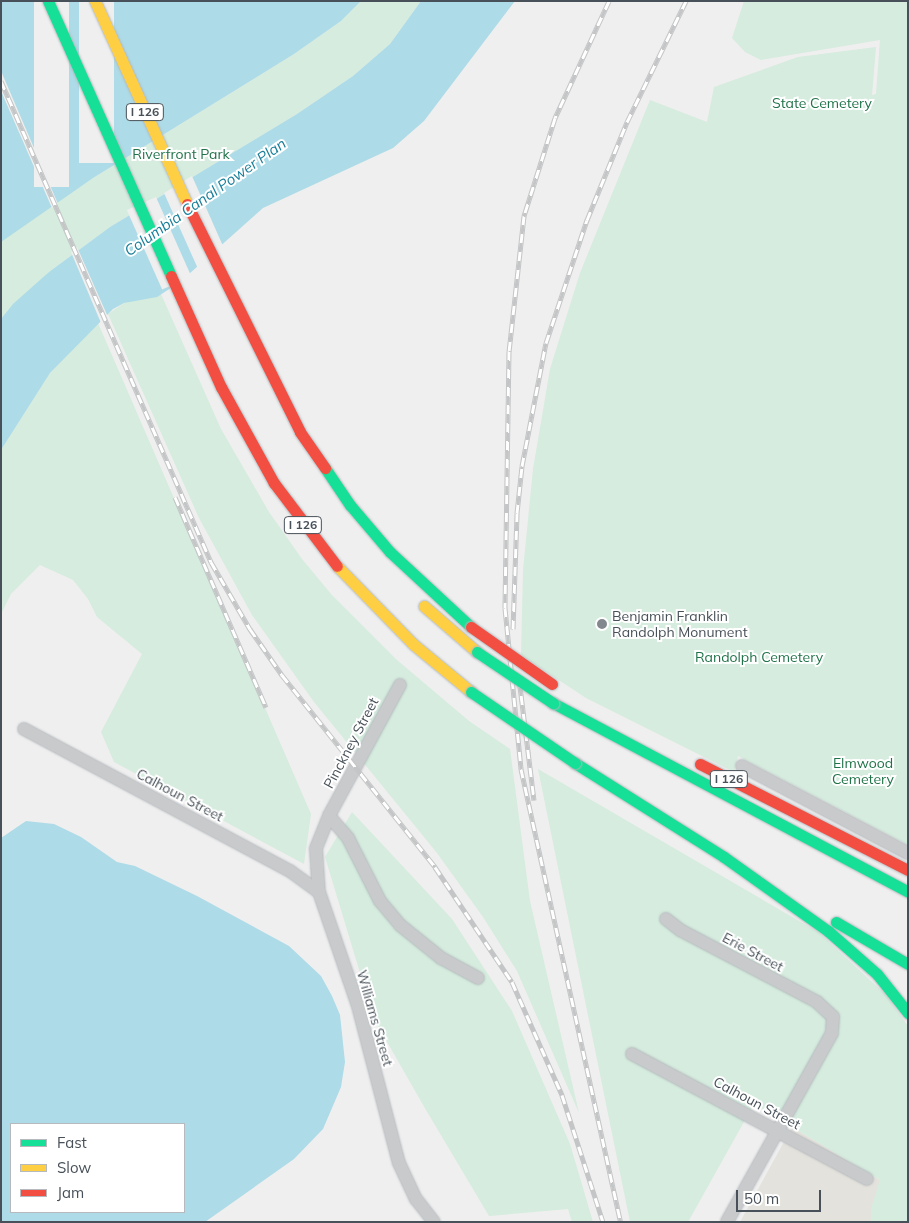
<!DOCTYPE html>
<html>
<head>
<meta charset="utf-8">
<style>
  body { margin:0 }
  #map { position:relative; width:909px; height:1223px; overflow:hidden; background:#efefef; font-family:Mulish,sans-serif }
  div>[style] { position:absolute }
  .commercial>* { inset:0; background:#e4e2dc }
  .green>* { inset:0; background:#d5ecde }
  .water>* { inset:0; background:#addbe7 }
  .pier>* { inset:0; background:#efefef; transform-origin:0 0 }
  .roads { filter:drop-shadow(0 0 1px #b4b9bd) drop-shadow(0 0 1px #b4b9bd) }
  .street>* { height:12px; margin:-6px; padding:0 6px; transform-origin:6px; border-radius:6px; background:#c9cacc }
  .fast>* { height:11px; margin:-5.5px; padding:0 5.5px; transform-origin:5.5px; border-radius:5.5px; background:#16e098 }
  .slow>* { height:11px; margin:-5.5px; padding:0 5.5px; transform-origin:5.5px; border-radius:5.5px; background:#ffcf43 }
  .jam>* { height:11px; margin:-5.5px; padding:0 5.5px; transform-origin:5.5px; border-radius:5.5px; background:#f24e42 }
  .rail>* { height:5px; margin-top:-2.5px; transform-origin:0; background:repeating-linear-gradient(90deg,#fff 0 9px,#c4c5c6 0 18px); box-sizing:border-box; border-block:1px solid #c4c5c6 }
  .bridges { filter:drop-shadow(0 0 1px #b4b9bd) drop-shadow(0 0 1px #b4b9bd) }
  .fast-bridge>* { height:11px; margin:-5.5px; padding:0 5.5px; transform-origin:5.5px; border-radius:5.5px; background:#16e098 }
  .jam-bridge>* { height:11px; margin:-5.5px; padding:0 5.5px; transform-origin:5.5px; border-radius:5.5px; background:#f24e42 }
  .dots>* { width:14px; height:14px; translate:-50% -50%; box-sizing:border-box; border:2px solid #fff; border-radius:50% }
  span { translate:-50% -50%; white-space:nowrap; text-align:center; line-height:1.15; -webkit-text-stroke:4px #fff; paint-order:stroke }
  .shield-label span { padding:1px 4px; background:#fff; border:1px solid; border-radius:4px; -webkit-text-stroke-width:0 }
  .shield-label { font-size:12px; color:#485159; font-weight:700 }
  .park-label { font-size:14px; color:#207349 }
  .poi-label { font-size:14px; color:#485159 }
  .left { translate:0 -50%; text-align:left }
  .street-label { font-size:14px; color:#485159 }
  .water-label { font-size:15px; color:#1a7f9a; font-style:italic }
  .frame { position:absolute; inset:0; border:2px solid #485159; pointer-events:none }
  .legend { position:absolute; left:10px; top:1123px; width:175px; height:90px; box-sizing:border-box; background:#fff; border:1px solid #b6b9bd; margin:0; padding:6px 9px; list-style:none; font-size:15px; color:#485159 }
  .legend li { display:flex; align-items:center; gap:10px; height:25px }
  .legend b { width:25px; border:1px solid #b6b9bd }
  .scale { position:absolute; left:736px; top:1190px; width:85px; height:22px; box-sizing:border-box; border:2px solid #485159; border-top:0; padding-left:6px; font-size:15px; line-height:18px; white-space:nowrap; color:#485159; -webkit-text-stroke:4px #fff; paint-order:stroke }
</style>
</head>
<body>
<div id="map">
  <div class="commercial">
    <i style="clip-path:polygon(792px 1127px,880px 1180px,889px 1222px,740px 1222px)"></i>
  </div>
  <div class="green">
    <i style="clip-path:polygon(361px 1px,421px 1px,390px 44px,353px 76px,297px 114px,110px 227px,49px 272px,1px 319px,1px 242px,7px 236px,93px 178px,294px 54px,341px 21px)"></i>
    <i style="clip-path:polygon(744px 1px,908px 1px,908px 845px,738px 756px,734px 772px,586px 698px,521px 655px,523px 570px,533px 469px,550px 369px,580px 273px,650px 100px,707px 122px,714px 87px,798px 57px,876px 47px,872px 95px,876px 94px,880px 40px,761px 60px,745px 52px,732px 38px)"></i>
    <i style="clip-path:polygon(161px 294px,221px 429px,269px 512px,302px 559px,331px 594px,397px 660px,469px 721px,510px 749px,530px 901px,579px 1113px,517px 971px,483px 917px,437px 853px,314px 702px,252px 615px,199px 518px,108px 314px,124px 303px)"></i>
    <i style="clip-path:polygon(98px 323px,311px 814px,304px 864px,114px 762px,101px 732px,142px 654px,97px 617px,88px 599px,73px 580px,40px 565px,11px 594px,1px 614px,1px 450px,50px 373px)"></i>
    <i style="clip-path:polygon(538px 769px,818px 932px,885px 994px,908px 1026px,908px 1222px,871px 1222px,871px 1208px,880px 1180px,754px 1104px,688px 1222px,630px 1222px)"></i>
    <i style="clip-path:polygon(352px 812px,452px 919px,512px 1011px,570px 1144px,593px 1222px,572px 1222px,568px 1209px,489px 1216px,426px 1110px,374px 1019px,325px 857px)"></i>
  </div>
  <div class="water">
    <i style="clip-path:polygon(1px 1px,361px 1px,341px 21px,294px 54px,93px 178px,1px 242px)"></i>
    <i style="clip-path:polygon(421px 1px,515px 1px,424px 121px,393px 148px,263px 208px,180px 282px,157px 297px,124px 303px,113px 309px,50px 373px,1px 450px,1px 319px,13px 304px,49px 272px,110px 227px,297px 114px,353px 76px,390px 44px)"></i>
    <i style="clip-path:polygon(evenodd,26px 821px,54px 824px,81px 837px,117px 862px,135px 866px,197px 896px,289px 946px,321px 976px,332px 996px,340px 1015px,345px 1062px,341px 1087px,323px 1129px,294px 1159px,205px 1222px,1px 1222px,1px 838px,26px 821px,11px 1124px,184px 1124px,184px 1212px,11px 1212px,11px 1124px)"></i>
  </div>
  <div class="pier">
    <i style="left:34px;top:1px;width:35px;height:186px"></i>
    <i style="left:79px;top:1px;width:35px;height:162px"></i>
    <i style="clip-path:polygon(1px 71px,58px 204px,52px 208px,1px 91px)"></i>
    <i style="clip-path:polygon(192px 176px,223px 246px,199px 271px,164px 193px)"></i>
    <i style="left:156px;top:197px;width:87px;height:32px;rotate:66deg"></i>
    <i style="clip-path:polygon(77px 247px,108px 317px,101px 323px,71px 252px)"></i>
  </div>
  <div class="roads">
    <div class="street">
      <i style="left:400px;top:685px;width:149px;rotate:118.5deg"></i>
      <i style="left:329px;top:816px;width:35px;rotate:112deg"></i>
      <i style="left:316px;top:849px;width:16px;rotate:86deg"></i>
      <i style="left:317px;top:865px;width:27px;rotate:86deg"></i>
      <i style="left:319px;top:892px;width:120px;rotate:71.1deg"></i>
      <i style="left:358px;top:1006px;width:162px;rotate:75.4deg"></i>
      <i style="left:399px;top:1163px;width:40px;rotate:65deg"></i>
      <i style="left:416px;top:1199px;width:29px;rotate:52deg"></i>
      <i style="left:24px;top:729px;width:302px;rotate:28.1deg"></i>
      <i style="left:290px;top:871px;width:36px;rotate:36deg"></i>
      <i style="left:742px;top:766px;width:187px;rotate:27.7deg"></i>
      <i style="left:329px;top:816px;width:29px;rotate:49deg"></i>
      <i style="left:348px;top:838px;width:71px;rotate:63.1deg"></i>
      <i style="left:380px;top:901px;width:31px;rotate:50deg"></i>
      <i style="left:400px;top:925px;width:53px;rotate:38.8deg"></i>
      <i style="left:441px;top:958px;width:42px;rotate:28.4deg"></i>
      <i style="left:666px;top:919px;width:18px;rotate:38deg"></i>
      <i style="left:680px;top:930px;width:155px;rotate:27.7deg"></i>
      <i style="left:817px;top:1002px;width:22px;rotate:43deg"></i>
      <i style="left:833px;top:1017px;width:16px;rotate:94deg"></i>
      <i style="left:832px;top:1033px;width:216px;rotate:119.1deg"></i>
      <i style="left:632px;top:1054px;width:266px;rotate:28deg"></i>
    </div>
    <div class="fast">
      <i style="left:48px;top:1px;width:301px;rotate:65.9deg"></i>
      <i style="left:325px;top:468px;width:45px;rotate:56deg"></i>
      <i style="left:350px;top:505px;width:62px;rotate:49.6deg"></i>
      <i style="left:390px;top:552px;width:110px;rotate:42.8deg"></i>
      <i style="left:553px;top:703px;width:402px;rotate:28deg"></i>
      <i style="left:575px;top:763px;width:176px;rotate:32.2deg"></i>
      <i style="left:724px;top:857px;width:128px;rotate:35.4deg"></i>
      <i style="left:828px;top:931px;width:65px;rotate:41.3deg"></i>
      <i style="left:877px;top:974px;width:50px;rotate:51.5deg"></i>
      <i style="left:836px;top:922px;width:83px;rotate:30.3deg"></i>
    </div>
    <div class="slow">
      <i style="left:95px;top:1px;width:223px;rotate:65.6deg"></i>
      <i style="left:337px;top:566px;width:109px;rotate:45.7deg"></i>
      <i style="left:413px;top:644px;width:75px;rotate:39.6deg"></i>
      <i style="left:424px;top:606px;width:70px;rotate:41deg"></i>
    </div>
    <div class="jam">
      <i style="left:187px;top:204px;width:254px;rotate:63.6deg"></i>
      <i style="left:300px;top:432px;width:44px;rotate:55.2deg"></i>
      <i style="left:171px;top:276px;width:122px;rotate:65.8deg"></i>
      <i style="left:221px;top:387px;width:110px;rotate:61.1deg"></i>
      <i style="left:274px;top:483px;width:104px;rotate:52.8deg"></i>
      <i style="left:700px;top:764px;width:233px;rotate:27deg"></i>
    </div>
  </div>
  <div class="rail">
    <i style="left:609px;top:1px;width:129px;rotate:114.8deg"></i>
    <i style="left:555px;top:118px;width:103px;rotate:107.6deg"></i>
    <i style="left:524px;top:216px;width:136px;rotate:96.3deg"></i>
    <i style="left:509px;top:351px;width:257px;rotate:90.9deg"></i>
    <i style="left:505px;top:608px;width:162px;rotate:84.3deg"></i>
    <i style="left:521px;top:769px;width:464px;rotate:77.6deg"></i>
    <i style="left:1px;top:81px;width:525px;rotate:66.41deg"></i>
    <i style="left:211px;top:562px;width:78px;rotate:59.8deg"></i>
    <i style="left:250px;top:629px;width:56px;rotate:55.2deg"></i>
    <i style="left:282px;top:675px;width:246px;rotate:51.4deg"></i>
    <i style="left:435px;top:867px;width:138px;rotate:56.2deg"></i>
    <i style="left:512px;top:982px;width:124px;rotate:66.1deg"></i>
    <i style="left:562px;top:1095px;width:133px;rotate:72.1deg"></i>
    <i style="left:175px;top:497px;width:229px;rotate:66.6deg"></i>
    <i style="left:513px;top:629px;width:116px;rotate:-88deg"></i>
    <i style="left:517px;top:513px;width:47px;rotate:-83.9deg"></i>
    <i style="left:522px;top:466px;width:125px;rotate:-79deg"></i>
    <i style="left:546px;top:343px;width:130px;rotate:-71.6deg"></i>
    <i style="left:587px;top:220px;width:106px;rotate:-67.8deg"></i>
    <i style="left:627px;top:122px;width:135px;rotate:-64deg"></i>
    <i style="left:519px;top:678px;width:123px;rotate:83deg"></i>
  </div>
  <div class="bridges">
    <div class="fast-bridge">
      <i style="left:477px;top:652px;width:92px;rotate:33.9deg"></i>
      <i style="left:471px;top:692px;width:126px;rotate:34.3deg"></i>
    </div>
    <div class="jam-bridge">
      <i style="left:471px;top:627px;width:99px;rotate:35.1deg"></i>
    </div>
  </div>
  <div class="dots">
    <i style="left:602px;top:624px;background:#82888e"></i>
  </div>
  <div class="shield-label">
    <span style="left:145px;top:112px">I 126</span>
    <span style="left:303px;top:525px">I 126</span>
    <span style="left:729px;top:779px">I 126</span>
  </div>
  <div class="park-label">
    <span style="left:822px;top:103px">State Cemetery</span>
    <span style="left:181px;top:154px">Riverfront Park</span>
    <span style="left:759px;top:657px">Randolph Cemetery</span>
    <span style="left:863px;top:771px">Elmwood<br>Cemetery</span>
  </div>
  <div class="poi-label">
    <span class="left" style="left:612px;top:624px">Benjamin Franklin<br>Randolph Monument</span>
  </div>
  <div class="street-label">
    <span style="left:351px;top:743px;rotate:-62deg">Pinckney Street</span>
    <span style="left:180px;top:795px;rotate:28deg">Calhoun Street</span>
    <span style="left:753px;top:952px;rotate:28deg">Erie Street</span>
    <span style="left:375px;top:1018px;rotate:74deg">Williams Street</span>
    <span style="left:757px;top:1103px;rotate:28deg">Calhoun Street</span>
  </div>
  <div class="water-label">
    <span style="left:205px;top:197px;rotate:-35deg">Columbia Canal Power Plan</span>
  </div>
  <div class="frame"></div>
  <ul class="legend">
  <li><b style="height:6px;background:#16e098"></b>Fast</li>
  <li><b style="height:6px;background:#ffcf43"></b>Slow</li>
  <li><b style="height:6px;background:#f24e42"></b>Jam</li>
  </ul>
  <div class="scale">50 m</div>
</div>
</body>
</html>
